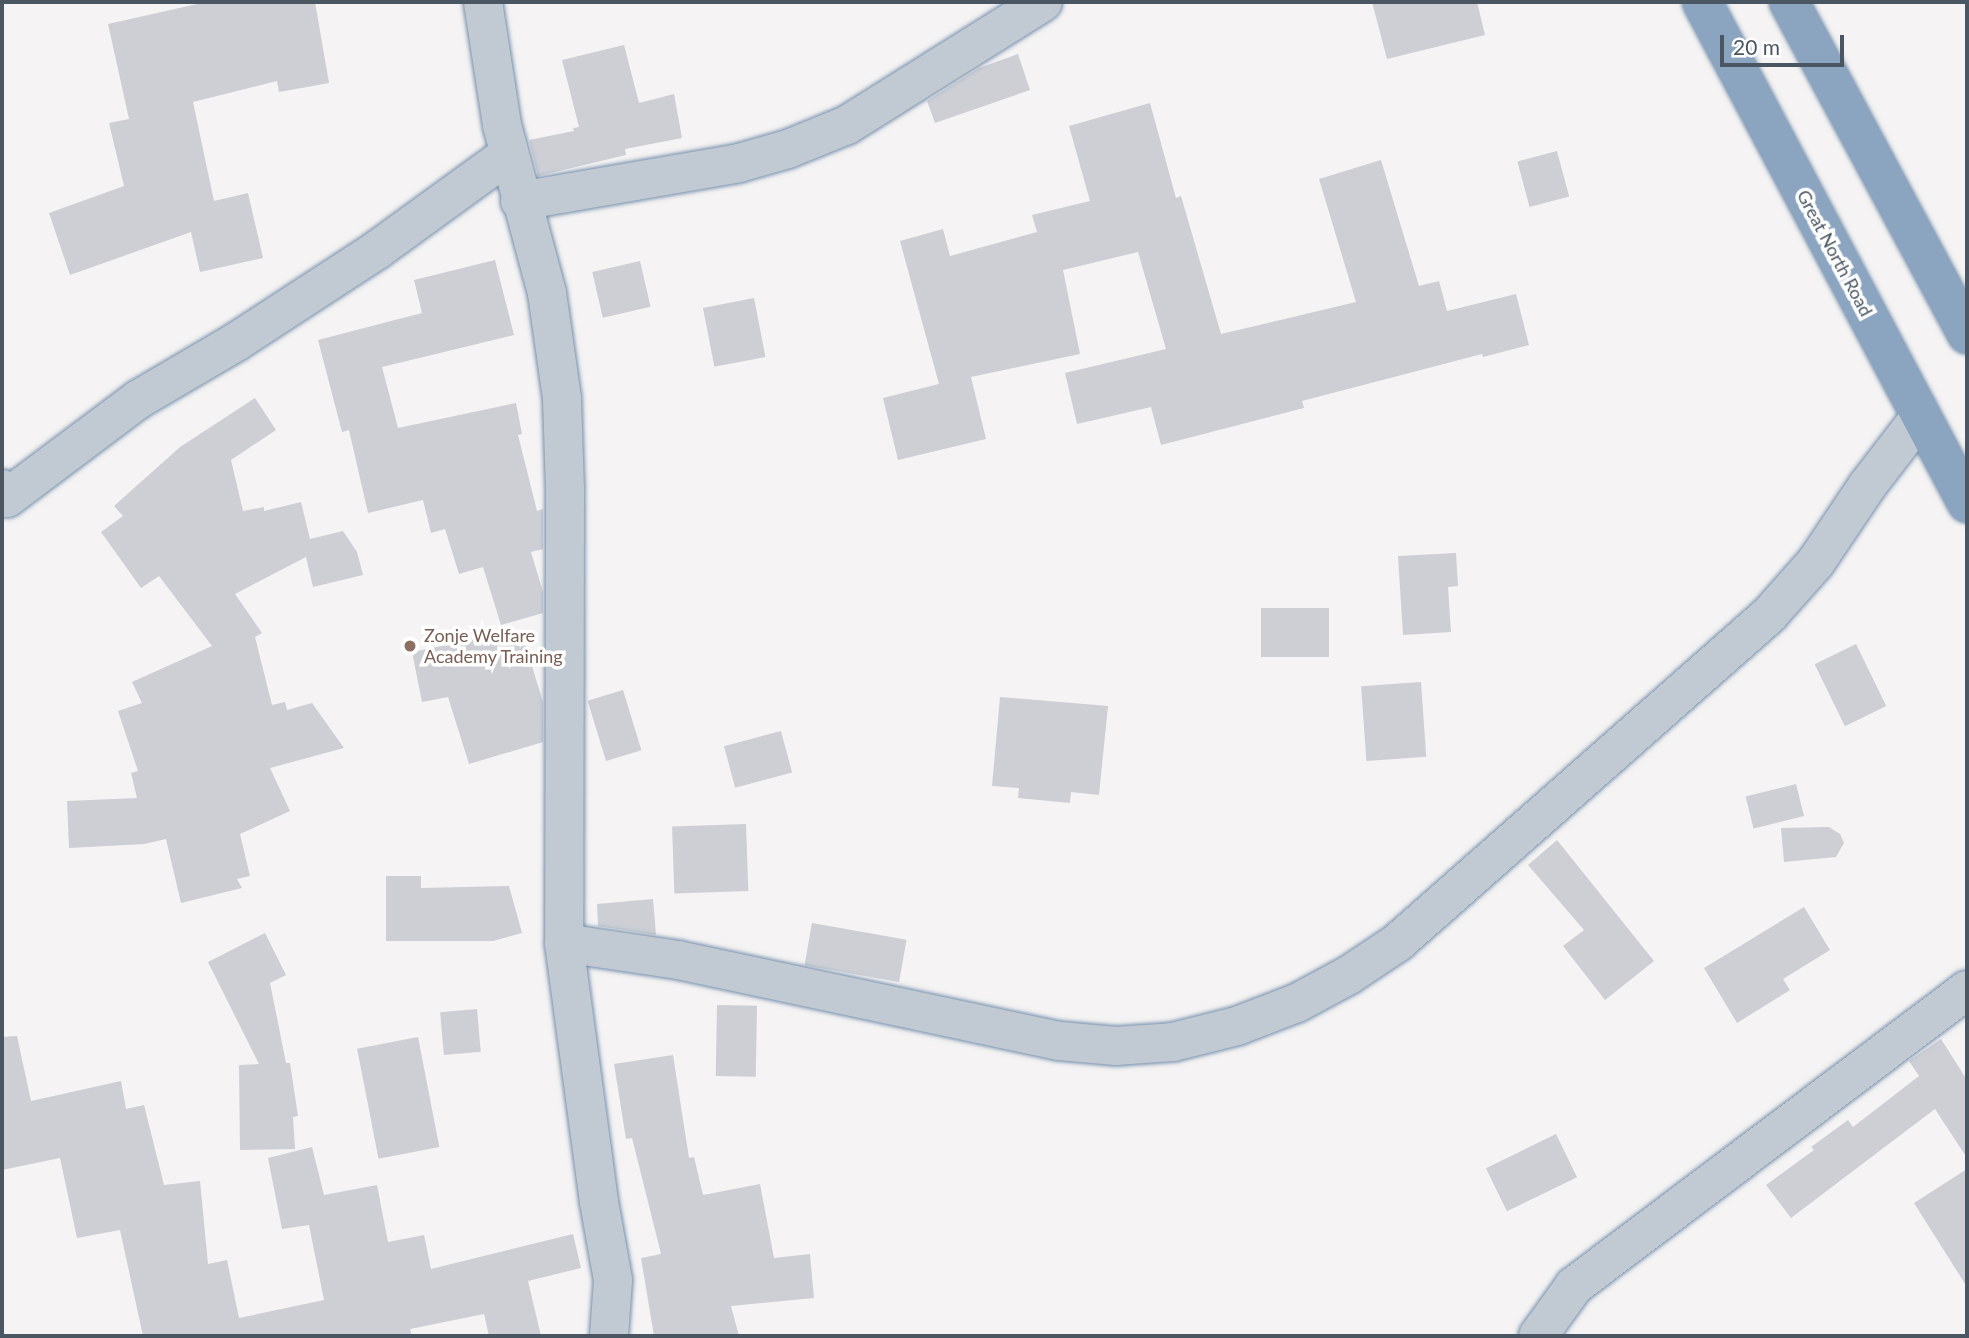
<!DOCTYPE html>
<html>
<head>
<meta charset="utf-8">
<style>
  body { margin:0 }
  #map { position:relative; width:1969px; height:1338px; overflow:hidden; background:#f5f3f3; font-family:Lato,sans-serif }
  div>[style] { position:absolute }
  .building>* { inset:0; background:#cdcfd5; transform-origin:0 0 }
  .roads { filter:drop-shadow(0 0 2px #7690ad) drop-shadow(0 0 2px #7690ad) }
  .minor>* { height:38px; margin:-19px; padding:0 19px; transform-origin:19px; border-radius:19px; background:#c1cad2 }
  .highway>* { height:38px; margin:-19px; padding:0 19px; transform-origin:19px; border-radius:19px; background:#8ba5c1 }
  .dots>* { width:19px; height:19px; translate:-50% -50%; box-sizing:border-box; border:4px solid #fff; border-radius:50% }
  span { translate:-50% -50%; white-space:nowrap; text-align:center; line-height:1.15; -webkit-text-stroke:7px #fff; paint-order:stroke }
  .street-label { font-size:18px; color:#4a5661 }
  .education-label { font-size:18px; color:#785e54 }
  .left { translate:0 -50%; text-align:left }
  .frame { position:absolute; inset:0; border:4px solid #4a5661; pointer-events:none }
  .scale { position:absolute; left:1720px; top:35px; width:124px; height:32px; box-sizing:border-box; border:4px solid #4a5661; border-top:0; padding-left:9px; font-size:21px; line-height:24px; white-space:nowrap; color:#4a5661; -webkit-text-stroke:5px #fff; paint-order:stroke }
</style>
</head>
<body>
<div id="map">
  <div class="building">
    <i style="clip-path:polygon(206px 2px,315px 2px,329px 83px,279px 92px,277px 81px,193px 102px,214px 201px,248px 193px,263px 258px,200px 272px,191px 232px,70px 275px,49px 213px,124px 186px,109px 123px,129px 119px,108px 24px)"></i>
    <i style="clip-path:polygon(1372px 2px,1477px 2px,1485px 35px,1387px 59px)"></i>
    <i style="clip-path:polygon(624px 45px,639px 103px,674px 94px,682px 138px,625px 149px,626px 155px,538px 176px,529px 140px,574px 131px,573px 128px,579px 127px,562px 60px)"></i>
    <i style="clip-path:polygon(1018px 54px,1030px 90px,935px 123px,927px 101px,979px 68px)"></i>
    <i style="clip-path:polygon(1150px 103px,1176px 198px,1181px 196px,1221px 334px,1356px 302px,1319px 179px,1381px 160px,1419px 286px,1439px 281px,1447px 311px,1516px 294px,1529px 345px,1483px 357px,1482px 354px,1302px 401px,1304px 408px,1161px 445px,1151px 407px,1077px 424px,1065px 373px,1166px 349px,1138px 252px,1063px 270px,1080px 354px,971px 377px,986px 439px,898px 460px,883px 398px,939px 384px,900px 241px,943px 229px,950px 256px,1037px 232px,1032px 215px,1090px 201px,1069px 126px)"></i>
    <i style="left:1557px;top:151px;width:47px;height:41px;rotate:75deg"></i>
    <i style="clip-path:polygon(495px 260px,514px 335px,382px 367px,398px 428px,516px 403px,522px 434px,518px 435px,537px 511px,543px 509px,543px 549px,531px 552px,543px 592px,543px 613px,501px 625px,483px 567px,459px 574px,445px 529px,431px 533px,423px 500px,368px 513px,349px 430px,342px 432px,318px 340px,422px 313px,414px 280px)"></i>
    <i style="left:640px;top:261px;width:47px;height:49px;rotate:77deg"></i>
    <i style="left:754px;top:298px;width:60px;height:52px;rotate:79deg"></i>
    <i style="clip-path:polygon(255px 398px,276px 430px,231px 460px,243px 511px,264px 507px,264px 511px,301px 502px,310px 539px,343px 531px,357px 552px,363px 575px,313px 587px,306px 557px,235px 594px,262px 633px,255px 637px,272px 705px,285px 702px,287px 710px,312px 703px,344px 748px,270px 768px,290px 811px,240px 834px,250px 876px,237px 879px,242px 888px,181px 903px,166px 839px,144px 844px,69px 848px,67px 801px,137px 798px,131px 773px,138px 771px,118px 711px,142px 703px,132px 682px,212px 646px,159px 576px,141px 588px,101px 532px,123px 516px,114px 506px,180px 447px)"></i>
    <i style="clip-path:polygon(1456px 553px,1458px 586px,1448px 587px,1451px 632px,1403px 635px,1398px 556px)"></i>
    <i style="left:1329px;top:608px;width:49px;height:68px;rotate:90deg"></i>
    <i style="clip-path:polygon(521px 630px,543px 702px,543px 742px,469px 764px,448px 697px,422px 702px,412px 652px)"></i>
    <i style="left:1856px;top:644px;width:69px;height:46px;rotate:64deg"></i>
    <i style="left:1421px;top:682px;width:75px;height:60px;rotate:86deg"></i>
    <i style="left:623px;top:690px;width:63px;height:37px;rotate:73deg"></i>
    <i style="clip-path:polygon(1000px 697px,1108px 706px,1099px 795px,1071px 792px,1070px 803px,1018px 798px,1019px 788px,992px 786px)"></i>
    <i style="left:781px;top:731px;width:43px;height:59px;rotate:75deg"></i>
    <i style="left:1796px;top:784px;width:33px;height:52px;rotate:76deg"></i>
    <i style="left:746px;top:824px;width:67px;height:74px;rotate:88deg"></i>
    <i style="clip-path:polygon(1829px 827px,1840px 834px,1844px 843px,1836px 857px,1784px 862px,1781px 828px)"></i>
    <i style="clip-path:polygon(1557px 840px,1654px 961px,1605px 1000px,1563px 946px,1584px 930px,1528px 865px)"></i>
    <i style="clip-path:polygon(386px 876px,421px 876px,421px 888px,509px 886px,522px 933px,493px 941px,386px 941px)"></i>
    <i style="clip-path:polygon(653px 899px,656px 935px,598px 926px,597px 904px)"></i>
    <i style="clip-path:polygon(1804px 907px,1830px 950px,1783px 979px,1790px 990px,1737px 1023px,1704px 968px)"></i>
    <i style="left:812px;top:923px;width:96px;height:43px;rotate:10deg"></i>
    <i style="clip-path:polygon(265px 933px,286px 975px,270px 983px,286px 1063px,290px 1063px,298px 1116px,293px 1117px,295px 1149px,240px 1150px,239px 1065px,259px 1064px,208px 962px)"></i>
    <i style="left:717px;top:1005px;width:40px;height:71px;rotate:1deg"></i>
    <i style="left:477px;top:1009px;width:43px;height:37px;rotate:85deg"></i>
    <i style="clip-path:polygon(17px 1036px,31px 1101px,121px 1081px,126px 1109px,144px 1105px,164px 1185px,200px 1181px,208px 1264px,227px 1260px,239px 1318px,324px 1300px,309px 1225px,282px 1229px,268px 1158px,312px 1147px,324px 1195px,377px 1185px,388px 1242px,424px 1235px,431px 1269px,573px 1234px,581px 1268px,528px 1281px,541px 1336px,489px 1336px,484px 1314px,410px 1329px,412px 1336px,143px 1336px,120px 1230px,77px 1238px,60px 1158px,2px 1170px,2px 1037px)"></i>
    <i style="left:418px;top:1037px;width:112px;height:62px;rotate:79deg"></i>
    <i style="clip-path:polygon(1941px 1039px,1967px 1080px,1967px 1158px,1935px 1109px,1791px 1218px,1766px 1185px,1814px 1150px,1811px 1147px,1848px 1120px,1853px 1127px,1919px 1076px,1909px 1061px)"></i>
    <i style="clip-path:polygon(673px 1055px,689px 1158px,694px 1157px,703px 1195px,760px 1184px,774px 1258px,810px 1254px,814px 1298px,731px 1306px,739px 1336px,654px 1336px,641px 1258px,661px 1254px,632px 1138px,626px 1139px,614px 1064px)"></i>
    <i style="left:1556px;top:1134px;width:48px;height:78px;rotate:64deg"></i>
    <i style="clip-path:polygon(1967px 1169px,1967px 1287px,1914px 1203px)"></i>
  </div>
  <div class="roads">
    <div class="minor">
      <i style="left:483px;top:2px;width:124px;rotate:81.2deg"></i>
      <i style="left:502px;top:125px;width:174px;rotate:75deg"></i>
      <i style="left:547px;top:293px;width:107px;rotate:81.9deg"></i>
      <i style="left:562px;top:399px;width:92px;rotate:88.1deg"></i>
      <i style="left:565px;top:491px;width:452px;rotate:90.1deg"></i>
      <i style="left:564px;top:943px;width:261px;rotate:82.3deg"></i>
      <i style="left:599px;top:1202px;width:79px;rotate:79.8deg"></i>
      <i style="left:613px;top:1280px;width:56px;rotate:94.1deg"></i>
      <i style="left:520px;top:201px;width:222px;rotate:-9.8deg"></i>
      <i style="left:739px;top:163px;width:51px;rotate:-15.9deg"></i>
      <i style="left:788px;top:149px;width:64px;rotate:-22.1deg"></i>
      <i style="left:847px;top:125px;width:231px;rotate:-32.1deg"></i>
      <i style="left:2px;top:489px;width:10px;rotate:61deg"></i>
      <i style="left:7px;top:498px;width:165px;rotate:-36.9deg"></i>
      <i style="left:139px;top:399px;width:113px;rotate:-30.4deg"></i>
      <i style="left:236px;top:342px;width:168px;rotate:-33.1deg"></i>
      <i style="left:377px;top:250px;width:163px;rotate:-36deg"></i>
      <i style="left:564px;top:943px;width:115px;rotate:8.5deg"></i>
      <i style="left:678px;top:960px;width:390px;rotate:12deg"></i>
      <i style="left:1060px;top:1041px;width:56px;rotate:5.1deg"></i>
      <i style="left:1116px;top:1046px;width:57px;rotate:-4deg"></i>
      <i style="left:1173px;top:1042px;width:66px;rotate:-14deg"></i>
      <i style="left:1237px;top:1026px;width:64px;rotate:-21deg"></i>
      <i style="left:1297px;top:1003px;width:59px;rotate:-28.3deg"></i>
      <i style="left:1349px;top:975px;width:58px;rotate:-33.7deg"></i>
      <i style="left:1397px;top:943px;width:496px;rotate:-41.4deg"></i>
      <i style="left:1769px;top:615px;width:71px;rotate:-48.4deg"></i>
      <i style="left:1816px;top:562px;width:92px;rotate:-56.1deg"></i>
      <i style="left:1867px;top:486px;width:88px;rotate:-52.4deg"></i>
      <i style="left:1538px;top:1336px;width:62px;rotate:-54.2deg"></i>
      <i style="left:1574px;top:1286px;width:492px;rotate:-37deg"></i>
    </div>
    <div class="highway">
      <i style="left:1702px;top:2px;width:567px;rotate:62.12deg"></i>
      <i style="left:1789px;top:2px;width:377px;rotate:61.8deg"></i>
    </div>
  </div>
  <div class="dots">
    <i style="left:410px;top:646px;background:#8d6e63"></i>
  </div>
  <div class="street-label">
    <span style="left:1835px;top:253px;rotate:62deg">Great North Road</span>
  </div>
  <div class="education-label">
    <span class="left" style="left:424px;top:646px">Zonje Welfare<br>Academy Training</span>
  </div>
  <div class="frame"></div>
  <div class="scale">20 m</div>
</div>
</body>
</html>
